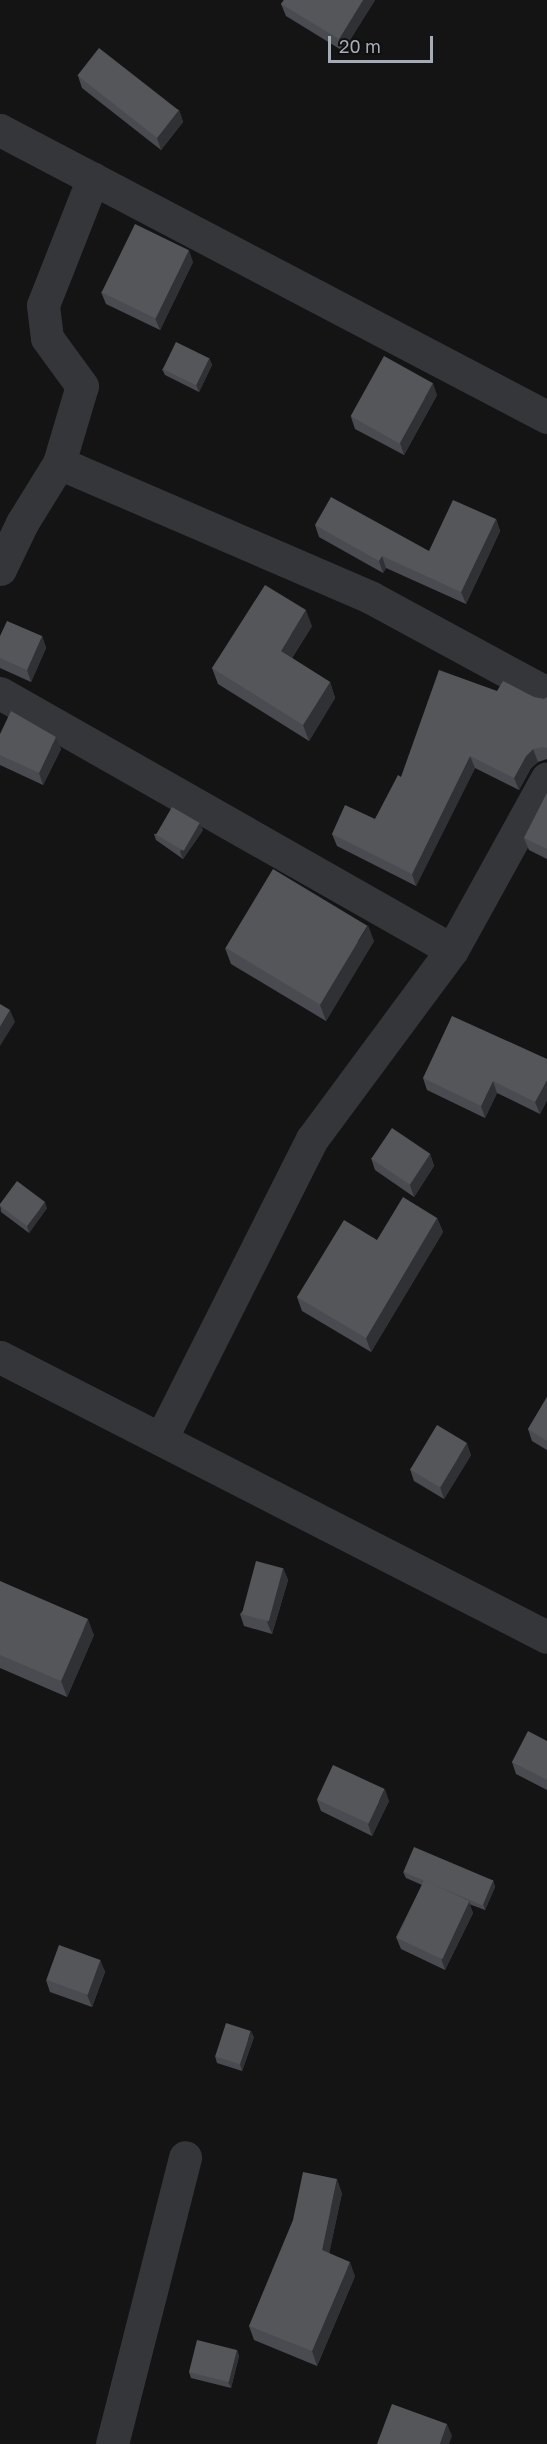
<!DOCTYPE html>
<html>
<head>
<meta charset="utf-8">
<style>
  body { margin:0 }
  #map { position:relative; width:547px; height:2444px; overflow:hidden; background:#141415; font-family:"Golos Text",sans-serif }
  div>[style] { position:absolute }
  .minor>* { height:33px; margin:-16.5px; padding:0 16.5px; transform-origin:16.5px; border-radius:16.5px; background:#35363a }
  .wall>* { inset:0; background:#4a4b50 }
  .shaded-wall>* { inset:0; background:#303134 }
  .building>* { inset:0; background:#54565a; transform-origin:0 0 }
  span { translate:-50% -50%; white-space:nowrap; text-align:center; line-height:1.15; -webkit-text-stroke:6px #0f0f10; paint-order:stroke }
  .scale { position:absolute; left:328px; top:36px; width:105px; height:27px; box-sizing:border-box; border:3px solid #a7abb4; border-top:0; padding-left:8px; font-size:18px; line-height:21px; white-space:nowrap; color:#a7abb4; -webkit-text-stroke:4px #0f0f10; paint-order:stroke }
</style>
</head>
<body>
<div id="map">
  <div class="minor">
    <i style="left:0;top:130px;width:618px;rotate:27.69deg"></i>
    <i style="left:59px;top:463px;width:339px;rotate:23.3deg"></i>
    <i style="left:370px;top:597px;width:201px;rotate:28.5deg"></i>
    <i style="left:0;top:569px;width:51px;rotate:-64.4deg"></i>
    <i style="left:22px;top:523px;width:70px;rotate:-58.3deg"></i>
    <i style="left:59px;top:463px;width:80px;rotate:-73.4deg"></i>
    <i style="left:82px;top:386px;width:59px;rotate:-126.1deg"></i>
    <i style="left:47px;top:338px;width:33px;rotate:-97deg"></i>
    <i style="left:43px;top:305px;width:136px;rotate:-68.5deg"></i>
    <i style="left:0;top:693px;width:520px;rotate:29.62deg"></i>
    <i style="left:0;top:1357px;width:614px;rotate:27.11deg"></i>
    <i style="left:161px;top:1439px;width:336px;rotate:-63.3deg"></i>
    <i style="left:312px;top:1139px;width:235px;rotate:-53.5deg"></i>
    <i style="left:452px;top:950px;width:196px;rotate:-61.1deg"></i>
    <i style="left:112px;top:2444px;width:296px;rotate:-75.7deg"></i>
  </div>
  <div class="wall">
    <i style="clip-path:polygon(284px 0,375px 0,343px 51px,286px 16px,281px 4px)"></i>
    <i style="clip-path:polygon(78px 76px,179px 110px,183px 122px,161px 150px,82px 88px)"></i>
    <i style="clip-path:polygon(193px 262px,160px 330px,106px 304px,101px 292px)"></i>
    <i style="clip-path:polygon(209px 358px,212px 365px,199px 392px,165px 375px,162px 369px)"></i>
    <i style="clip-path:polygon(437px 395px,404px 455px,355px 429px,351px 417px)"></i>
    <i style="clip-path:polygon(496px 519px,500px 531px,466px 604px,386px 568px,383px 573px,319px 537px,315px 525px,429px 551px)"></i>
    <i style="clip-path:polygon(312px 626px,292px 658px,330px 682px,335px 698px,309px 741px,218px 684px,212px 668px)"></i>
    <i style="clip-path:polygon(0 636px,42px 636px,46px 648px,31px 682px,0 668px)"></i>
    <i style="clip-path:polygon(497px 691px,544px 699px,547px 697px,547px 759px,538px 762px,531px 768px,519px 790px,475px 768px,416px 886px,337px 846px,332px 834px,375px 819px,401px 777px)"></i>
    <i style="clip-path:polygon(0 734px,61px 749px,43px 785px,0 765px)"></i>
    <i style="clip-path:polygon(547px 793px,547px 859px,529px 850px,524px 838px)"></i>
    <i style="clip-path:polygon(203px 830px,183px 859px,156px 840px,154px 834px)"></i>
    <i style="clip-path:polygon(374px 941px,326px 1021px,231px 964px,225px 948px)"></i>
    <i style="clip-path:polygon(547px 1059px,547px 1100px,540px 1114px,497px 1093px,485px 1118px,427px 1090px,423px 1078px)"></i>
    <i style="clip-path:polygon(430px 1154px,434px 1166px,414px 1197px,375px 1170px,371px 1158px)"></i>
    <i style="clip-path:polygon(0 1204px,47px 1208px,29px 1233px,1px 1212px)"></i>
    <i style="clip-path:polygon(437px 1218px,443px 1232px,371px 1352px,302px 1311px,297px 1297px,377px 1240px)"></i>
    <i style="clip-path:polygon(547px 1397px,547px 1450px,532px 1441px,528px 1429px)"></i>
    <i style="clip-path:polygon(471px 1455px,444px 1499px,414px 1481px,410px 1469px)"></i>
    <i style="clip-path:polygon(283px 1568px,288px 1580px,272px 1634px,244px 1626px,240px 1614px)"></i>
    <i style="clip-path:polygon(0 1581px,94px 1635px,67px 1697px,0 1668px)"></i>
    <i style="clip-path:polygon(547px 1741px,547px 1790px,516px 1774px,512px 1762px)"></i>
    <i style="clip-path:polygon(317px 1800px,389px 1801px,372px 1836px,321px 1811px)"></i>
    <i style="clip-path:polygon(403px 1872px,493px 1880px,495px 1887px,485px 1910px,469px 1904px,473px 1913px,445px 1970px,401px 1949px,396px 1937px,422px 1885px,406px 1878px)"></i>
    <i style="clip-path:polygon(100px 1960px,105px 1972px,92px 2007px,50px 1992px,46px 1980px)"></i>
    <i style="clip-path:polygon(254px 2037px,242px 2071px,217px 2063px,215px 2056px)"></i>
    <i style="clip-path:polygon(342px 2193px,329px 2253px,355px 2276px,317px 2366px,254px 2340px,249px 2326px)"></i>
    <i style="clip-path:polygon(237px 2350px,239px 2356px,231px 2388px,191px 2378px,189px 2372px)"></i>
  </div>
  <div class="shaded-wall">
    <i style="clip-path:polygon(363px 0,375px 0,343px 51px,339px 39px)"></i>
    <i style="clip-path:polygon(179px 110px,183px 122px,161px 150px,157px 138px)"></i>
    <i style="clip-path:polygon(189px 250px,193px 262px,160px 330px,155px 318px)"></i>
    <i style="clip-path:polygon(209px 358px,212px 365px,199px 392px,196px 385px)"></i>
    <i style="clip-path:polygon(433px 383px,437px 395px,404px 455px,400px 443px)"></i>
    <i style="clip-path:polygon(496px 519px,500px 531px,466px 604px,461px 592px)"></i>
    <i style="clip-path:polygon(382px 556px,386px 568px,383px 573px,379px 561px)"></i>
    <i style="clip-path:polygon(306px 610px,312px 626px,286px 667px,281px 651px)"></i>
    <i style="clip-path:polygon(42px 636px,46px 648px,31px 682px,27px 670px)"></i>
    <i style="clip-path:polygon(330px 682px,335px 698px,309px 741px,303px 725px)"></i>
    <i style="clip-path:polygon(56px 737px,61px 749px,43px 785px,39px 773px)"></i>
    <i style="clip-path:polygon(533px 749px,538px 762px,531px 768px,519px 790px,514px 778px,526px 756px)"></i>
    <i style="clip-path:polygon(470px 756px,475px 768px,416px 886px,412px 874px)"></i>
    <i style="clip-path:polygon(200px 823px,203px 830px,183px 859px,180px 852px)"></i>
    <i style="clip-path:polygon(368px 925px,374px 941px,326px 1021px,320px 1005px)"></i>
    <i style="clip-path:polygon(10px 1010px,15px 1022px,0 1046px,0 1027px)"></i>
    <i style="clip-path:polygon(547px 1080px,547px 1100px,540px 1114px,535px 1102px)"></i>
    <i style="clip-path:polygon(493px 1081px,497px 1093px,485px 1118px,481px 1106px)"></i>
    <i style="clip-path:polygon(430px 1154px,434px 1166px,414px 1197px,410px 1185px)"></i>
    <i style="clip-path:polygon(45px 1202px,47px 1208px,29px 1233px,27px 1226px)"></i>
    <i style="clip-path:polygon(437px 1218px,443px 1232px,371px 1352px,366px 1338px)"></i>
    <i style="clip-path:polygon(467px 1443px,471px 1455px,444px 1499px,440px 1487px)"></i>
    <i style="clip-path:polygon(283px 1568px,288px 1580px,272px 1634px,267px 1622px)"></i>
    <i style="clip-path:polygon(88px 1619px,94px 1635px,67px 1697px,61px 1681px)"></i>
    <i style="clip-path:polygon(385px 1789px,389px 1801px,372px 1836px,368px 1824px)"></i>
    <i style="clip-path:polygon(493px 1880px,495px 1887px,485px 1910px,483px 1904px)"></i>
    <i style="clip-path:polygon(469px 1901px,473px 1913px,445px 1970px,441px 1958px)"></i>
    <i style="clip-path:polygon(100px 1960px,105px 1972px,92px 2007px,87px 1995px)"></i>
    <i style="clip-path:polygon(251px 2031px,254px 2037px,242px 2071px,240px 2064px)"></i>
    <i style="clip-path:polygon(337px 2179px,342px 2193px,327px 2264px,322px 2250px)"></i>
    <i style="clip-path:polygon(350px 2262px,355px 2276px,317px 2366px,312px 2351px)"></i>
    <i style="clip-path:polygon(237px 2350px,239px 2356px,231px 2388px,228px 2382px)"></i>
    <i style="clip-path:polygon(447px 2424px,452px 2436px,449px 2444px,440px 2444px)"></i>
  </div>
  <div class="building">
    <i style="clip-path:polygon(284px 0,363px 0,339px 39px,281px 4px)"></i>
    <i style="left:99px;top:48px;width:101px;height:35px;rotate:38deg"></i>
    <i style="left:135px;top:224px;width:60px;height:76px;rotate:26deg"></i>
    <i style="left:176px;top:342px;width:37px;height:30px;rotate:26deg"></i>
    <i style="left:384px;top:356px;width:56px;height:69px;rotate:29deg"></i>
    <i style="clip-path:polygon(331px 497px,429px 551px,453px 500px,496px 519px,461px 592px,382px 556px,379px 561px,315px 525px)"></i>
    <i style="clip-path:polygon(265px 585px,306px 610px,281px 651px,330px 682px,303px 725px,212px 668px)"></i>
    <i style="clip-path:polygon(7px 621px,42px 636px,27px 670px,0 658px,0 636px)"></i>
    <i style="clip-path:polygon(439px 670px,497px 691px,503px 681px,534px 697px,544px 699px,547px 697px,547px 748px,543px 747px,533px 749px,526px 756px,514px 778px,470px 756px,412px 874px,332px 834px,345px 805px,375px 819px,398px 775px,401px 777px)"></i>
    <i style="clip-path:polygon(11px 711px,56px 737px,39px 773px,0 755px,0 734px)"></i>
    <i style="clip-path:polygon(547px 793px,547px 849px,524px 838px)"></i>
    <i style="left:172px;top:807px;width:32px;height:32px;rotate:30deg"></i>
    <i style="left:273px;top:869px;width:110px;height:92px;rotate:31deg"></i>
    <i style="clip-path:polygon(0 1004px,10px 1010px,0 1027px)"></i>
    <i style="clip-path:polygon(452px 1016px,547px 1059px,547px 1080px,535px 1102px,493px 1081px,481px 1106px,423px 1078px)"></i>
    <i style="left:392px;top:1128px;width:46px;height:37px;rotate:34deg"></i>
    <i style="clip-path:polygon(17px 1181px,45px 1202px,27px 1226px,0 1206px,0 1204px)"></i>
    <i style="clip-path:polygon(403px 1197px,437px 1218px,366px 1338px,297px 1297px,344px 1220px,377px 1240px)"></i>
    <i style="clip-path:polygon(547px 1397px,547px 1441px,528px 1429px)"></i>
    <i style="left:437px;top:1425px;width:35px;height:52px;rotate:31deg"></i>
    <i style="left:256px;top:1561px;width:28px;height:55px;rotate:15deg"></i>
    <i style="clip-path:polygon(0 1581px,88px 1619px,61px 1681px,0 1655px)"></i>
    <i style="clip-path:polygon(528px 1731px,547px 1741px,547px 1780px,512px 1762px)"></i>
    <i style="left:333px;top:1765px;width:57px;height:38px;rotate:25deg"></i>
    <i style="left:414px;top:1847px;width:86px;height:27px;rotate:23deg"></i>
    <i style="left:424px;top:1880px;width:50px;height:64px;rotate:25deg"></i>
    <i style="left:59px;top:1945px;width:44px;height:37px;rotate:20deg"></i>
    <i style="left:226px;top:2023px;width:26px;height:35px;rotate:18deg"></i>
    <i style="clip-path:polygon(303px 2172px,337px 2179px,322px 2250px,350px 2262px,312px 2351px,249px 2326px,293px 2220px)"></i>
    <i style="left:197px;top:2340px;width:41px;height:33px;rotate:14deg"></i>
    <i style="clip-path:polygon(392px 2404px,447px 2424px,440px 2444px,377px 2444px)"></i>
  </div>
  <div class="scale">20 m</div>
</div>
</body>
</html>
